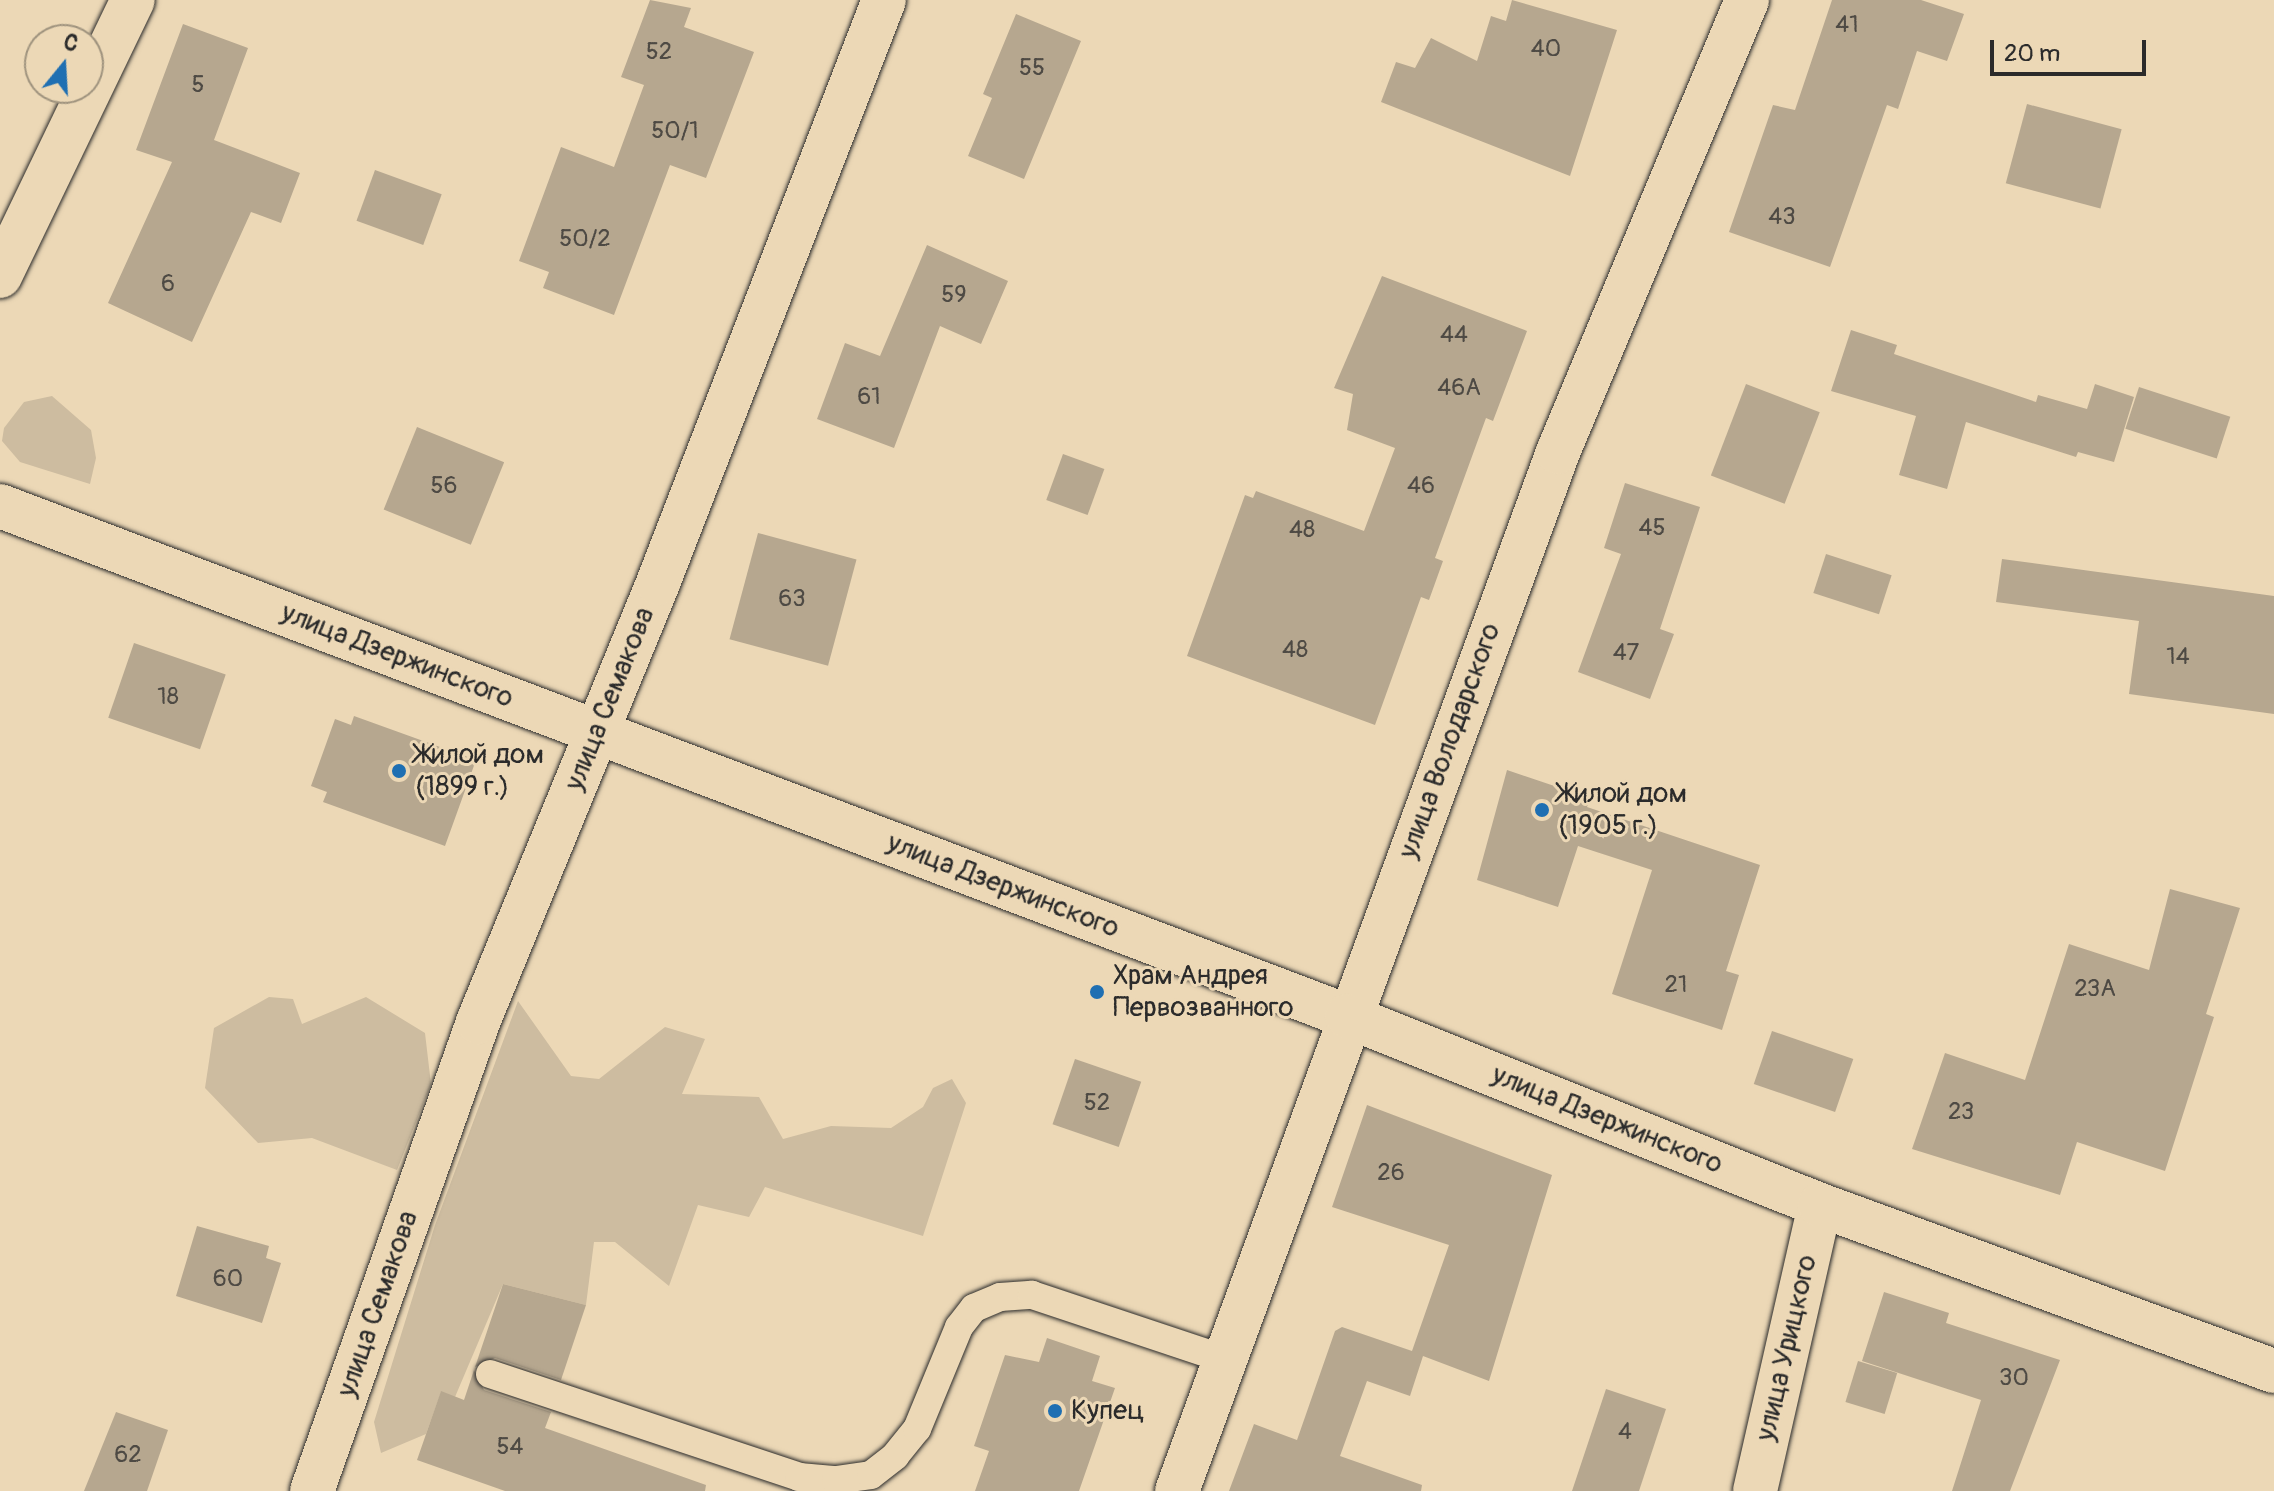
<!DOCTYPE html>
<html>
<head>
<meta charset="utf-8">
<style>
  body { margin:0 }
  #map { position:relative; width:2274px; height:1491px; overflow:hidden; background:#ecd8b6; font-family:Pangolin,sans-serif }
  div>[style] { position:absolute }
  .green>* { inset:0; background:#cdbca0 }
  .building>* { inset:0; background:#b6a78f; transform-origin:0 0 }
  .roads { filter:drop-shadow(0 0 2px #2b2b2b) drop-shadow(0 0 2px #2b2b2b) }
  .service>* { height:28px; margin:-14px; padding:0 14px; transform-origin:14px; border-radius:14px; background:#ecd8b6 }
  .minor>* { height:44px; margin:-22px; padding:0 22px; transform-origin:22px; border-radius:22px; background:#ecd8b6 }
  .secondary>* { height:44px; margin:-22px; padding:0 22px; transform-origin:22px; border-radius:22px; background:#ecd8b6 }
  .dots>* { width:22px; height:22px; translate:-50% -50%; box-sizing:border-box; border:4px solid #ecd8b6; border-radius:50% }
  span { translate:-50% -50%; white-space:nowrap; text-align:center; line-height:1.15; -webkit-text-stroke:6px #ecd8b6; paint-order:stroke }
  .number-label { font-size:24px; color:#4e4a44 }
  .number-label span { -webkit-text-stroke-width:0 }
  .street-label { font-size:28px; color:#2b2b2b }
  .poi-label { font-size:28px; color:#2b2b2b }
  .left { translate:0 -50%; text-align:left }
  .north { position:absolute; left:24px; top:24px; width:80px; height:80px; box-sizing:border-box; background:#ecd8b6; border:2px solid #9f937e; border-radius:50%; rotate:18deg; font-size:22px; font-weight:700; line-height:32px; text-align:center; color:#2b2b2b }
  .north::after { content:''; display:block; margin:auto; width:28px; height:36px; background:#1f6fb2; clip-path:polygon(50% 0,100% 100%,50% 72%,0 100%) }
  .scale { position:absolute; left:1990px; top:40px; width:156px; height:36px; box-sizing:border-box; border:4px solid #2b2b2b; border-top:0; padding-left:10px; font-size:24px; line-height:28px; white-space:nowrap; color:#2b2b2b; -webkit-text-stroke:6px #ecd8b6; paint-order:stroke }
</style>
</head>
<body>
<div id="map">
  <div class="green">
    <i style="clip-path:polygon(52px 396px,91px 430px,96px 458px,90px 484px,20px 462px,2px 441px,4px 428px,24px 402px)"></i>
    <i style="clip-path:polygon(269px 997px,293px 999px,302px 1024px,366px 997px,425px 1033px,431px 1084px,397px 1170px,312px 1138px,258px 1143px,205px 1088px,214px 1028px)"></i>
    <i style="clip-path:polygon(518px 1001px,571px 1076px,599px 1079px,665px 1027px,705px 1039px,682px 1094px,759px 1097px,783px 1139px,831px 1126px,891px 1128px,923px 1107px,933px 1088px,952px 1079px,966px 1103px,923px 1236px,765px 1187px,749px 1217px,698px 1205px,669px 1286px,615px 1242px,594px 1242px,586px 1305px,503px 1284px,455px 1397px,441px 1392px,426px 1434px,381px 1453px,374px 1422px,435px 1225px)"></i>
  </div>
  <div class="building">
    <i style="clip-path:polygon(650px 0,691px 8px,684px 27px,754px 52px,706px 178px,670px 165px,614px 315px,543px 288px,549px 272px,519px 261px,561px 147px,614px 167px,644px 85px,621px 77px)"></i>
    <i style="clip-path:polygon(1512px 0,1617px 30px,1570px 176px,1381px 102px,1396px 62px,1415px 68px,1431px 38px,1477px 61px,1491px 16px,1506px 21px)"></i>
    <i style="clip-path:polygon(1832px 0,1921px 0,1964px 14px,1947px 61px,1917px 51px,1898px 109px,1887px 105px,1830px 267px,1729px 232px,1773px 105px,1795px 110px)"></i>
    <i style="clip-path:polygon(1016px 14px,1081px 41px,1024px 179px,968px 156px,992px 98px,983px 94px)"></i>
    <i style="clip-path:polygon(183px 24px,248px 48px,214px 140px,300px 173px,281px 223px,251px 212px,192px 342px,108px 303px,172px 162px,136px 150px)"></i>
    <i style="left:2027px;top:104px;width:98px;height:82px;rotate:15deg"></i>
    <i style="left:375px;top:170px;width:71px;height:54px;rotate:20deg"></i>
    <i style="clip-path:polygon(927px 245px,1008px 281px,981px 344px,940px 326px,894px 448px,817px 419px,845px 343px,880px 356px)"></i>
    <i style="clip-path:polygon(1382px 276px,1527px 331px,1493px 421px,1486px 418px,1435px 558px,1443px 561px,1429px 600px,1421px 597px,1375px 725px,1187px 656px,1245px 495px,1253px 498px,1256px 491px,1364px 531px,1395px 448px,1347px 430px,1353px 394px,1334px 388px)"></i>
    <i style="clip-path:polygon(1851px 330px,1897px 345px,1894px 354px,2036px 402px,2038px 395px,2087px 409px,2095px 384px,2134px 397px,2114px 462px,2078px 452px,2076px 457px,1966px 422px,1947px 489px,1899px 475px,1916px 416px,1831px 391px)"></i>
    <i style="left:1746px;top:384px;width:79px;height:98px;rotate:21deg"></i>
    <i style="left:2139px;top:387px;width:96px;height:44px;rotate:18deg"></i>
    <i style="left:417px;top:427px;width:94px;height:89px;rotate:22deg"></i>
    <i style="left:1063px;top:454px;width:44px;height:49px;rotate:20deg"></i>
    <i style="clip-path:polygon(1625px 483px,1700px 507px,1660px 629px,1674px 634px,1650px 699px,1578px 672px,1621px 554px,1604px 548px)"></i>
    <i style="left:758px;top:533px;width:102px;height:110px;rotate:15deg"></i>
    <i style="left:1826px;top:554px;width:69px;height:41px;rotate:18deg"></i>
    <i style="clip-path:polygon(2002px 559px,2274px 596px,2274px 714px,2129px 694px,2139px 621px,1996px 602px)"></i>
    <i style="left:134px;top:643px;width:97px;height:79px;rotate:19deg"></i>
    <i style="clip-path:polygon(354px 716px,476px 760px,445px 846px,323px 802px,327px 792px,311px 786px,335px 719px,351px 725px)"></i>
    <i style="clip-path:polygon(1507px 770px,1590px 798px,1587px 807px,1760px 865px,1726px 971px,1739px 975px,1722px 1030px,1612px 994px,1652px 870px,1578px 846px,1558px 907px,1477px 880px)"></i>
    <i style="clip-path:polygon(2170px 889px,2240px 908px,2206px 1014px,2214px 1017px,2165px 1171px,2077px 1142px,2060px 1195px,1912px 1149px,1945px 1053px,2025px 1080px,2069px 944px,2149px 970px)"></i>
    <i style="left:1772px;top:1031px;width:86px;height:56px;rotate:19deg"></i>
    <i style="left:1075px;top:1059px;width:70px;height:69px;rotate:19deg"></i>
    <i style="clip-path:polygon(1367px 1105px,1552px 1175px,1489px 1381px,1423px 1356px,1410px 1396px,1367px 1381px,1340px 1456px,1422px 1485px,1421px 1491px,1229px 1491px,1254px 1424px,1297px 1440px,1335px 1331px,1342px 1327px,1412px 1351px,1449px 1245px,1332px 1207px)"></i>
    <i style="clip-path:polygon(197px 1226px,269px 1246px,266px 1258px,281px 1263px,262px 1323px,176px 1296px)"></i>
    <i style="clip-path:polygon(503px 1284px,586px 1305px,561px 1380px,495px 1358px,475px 1367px)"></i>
    <i style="clip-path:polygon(1884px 1292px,1949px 1313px,1946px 1323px,2060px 1360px,2010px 1491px,1952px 1491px,1981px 1400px,1862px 1361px)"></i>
    <i style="clip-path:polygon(1047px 1338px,1100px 1356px,1092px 1381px,1115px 1388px,1079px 1491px,975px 1491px,989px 1451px,974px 1446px,1005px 1355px,1039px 1362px)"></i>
    <i style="left:1858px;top:1361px;width:41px;height:43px;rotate:17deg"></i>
    <i style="clip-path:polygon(474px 1370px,484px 1390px,551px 1412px,545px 1428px,706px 1485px,705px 1491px,505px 1491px,417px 1460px,441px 1391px,464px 1400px)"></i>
    <i style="clip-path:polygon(1606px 1389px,1666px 1409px,1639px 1491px,1572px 1491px)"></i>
    <i style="clip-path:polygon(116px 1412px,168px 1430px,147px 1491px,84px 1491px)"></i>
  </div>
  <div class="roads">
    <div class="service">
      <i style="left:490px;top:1374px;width:326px;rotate:18.4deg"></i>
      <i style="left:799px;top:1477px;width:37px;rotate:5deg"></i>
      <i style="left:836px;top:1480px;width:35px;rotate:-8deg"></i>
      <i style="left:871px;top:1475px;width:31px;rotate:-38deg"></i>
      <i style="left:895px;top:1456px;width:35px;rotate:-51deg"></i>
      <i style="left:917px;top:1429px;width:110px;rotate:-67.6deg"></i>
      <i style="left:959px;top:1327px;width:24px;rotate:-52deg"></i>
      <i style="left:974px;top:1308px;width:28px;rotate:-23deg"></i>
      <i style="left:1000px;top:1297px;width:32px;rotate:-4deg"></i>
      <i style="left:1032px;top:1295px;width:202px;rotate:18.4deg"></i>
    </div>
    <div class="minor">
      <i style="left:0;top:276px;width:306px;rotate:-64.3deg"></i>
      <i style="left:312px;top:1491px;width:498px;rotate:-70.5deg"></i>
      <i style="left:478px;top:1022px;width:474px;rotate:-67.7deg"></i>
      <i style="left:658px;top:583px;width:625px;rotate:-68.81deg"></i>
      <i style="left:1177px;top:1491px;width:1107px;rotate:-69.86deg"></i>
      <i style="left:1558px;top:452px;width:490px;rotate:-67.3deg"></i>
      <i style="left:1755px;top:1491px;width:293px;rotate:-77.2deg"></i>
    </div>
    <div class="secondary">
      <i style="left:0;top:506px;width:1440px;rotate:20.74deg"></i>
      <i style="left:1347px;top:1016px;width:509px;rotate:21.78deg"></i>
      <i style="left:1820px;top:1205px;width:483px;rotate:20.1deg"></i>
    </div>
  </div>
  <div class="dots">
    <i style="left:399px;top:771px;background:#1f6fb2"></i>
    <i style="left:1542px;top:810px;background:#1f6fb2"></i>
    <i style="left:1097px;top:992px;background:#1f6fb2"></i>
    <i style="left:1055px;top:1411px;background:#1f6fb2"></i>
  </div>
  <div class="number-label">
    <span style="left:1847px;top:25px">41</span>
    <span style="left:1546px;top:49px">40</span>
    <span style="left:659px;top:52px">52</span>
    <span style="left:1032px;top:68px">55</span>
    <span style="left:198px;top:85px">5</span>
    <span style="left:675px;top:131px">50/1</span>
    <span style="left:1782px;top:217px">43</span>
    <span style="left:585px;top:239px">50/2</span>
    <span style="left:168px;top:284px">6</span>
    <span style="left:954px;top:295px">59</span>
    <span style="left:1454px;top:335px">44</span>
    <span style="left:1459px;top:388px">46А</span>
    <span style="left:869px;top:397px">61</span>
    <span style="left:444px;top:486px">56</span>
    <span style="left:1421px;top:486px">46</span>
    <span style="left:1652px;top:528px">45</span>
    <span style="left:1302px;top:530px">48</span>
    <span style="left:792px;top:599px">63</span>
    <span style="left:1295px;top:650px">48</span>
    <span style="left:1626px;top:653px">47</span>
    <span style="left:2178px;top:657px">14</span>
    <span style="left:168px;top:697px">18</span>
    <span style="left:1676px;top:985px">21</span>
    <span style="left:2095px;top:989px">23А</span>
    <span style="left:1097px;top:1103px">52</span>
    <span style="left:1961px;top:1112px">23</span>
    <span style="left:1391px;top:1173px">26</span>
    <span style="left:228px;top:1279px">60</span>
    <span style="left:2014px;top:1378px">30</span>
    <span style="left:1625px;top:1432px">4</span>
    <span style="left:510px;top:1447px">54</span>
    <span style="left:128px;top:1455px">62</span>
  </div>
  <div class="street-label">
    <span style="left:397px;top:656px;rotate:21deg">улица Дзержинского</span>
    <span style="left:610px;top:699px;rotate:-68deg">улица Семакова</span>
    <span style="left:1450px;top:741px;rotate:-70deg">улица Володарского</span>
    <span style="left:1003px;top:886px;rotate:21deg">улица Дзержинского</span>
    <span style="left:1607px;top:1120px;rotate:22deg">улица Дзержинского</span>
    <span style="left:378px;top:1304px;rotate:-71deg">улица Семакова</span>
    <span style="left:1787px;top:1348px;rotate:-77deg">улица Урицкого</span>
  </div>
  <div class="poi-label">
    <span class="left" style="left:415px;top:771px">Жилой дом<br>(1899 г.)</span>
    <span class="left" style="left:1558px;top:810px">Жилой дом<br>(1905 г.)</span>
    <span class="left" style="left:1113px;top:992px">Храм Андрея<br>Первозванного</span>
    <span class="left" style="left:1071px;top:1411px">Купец</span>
  </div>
  <div class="north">С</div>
  <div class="scale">20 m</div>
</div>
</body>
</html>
